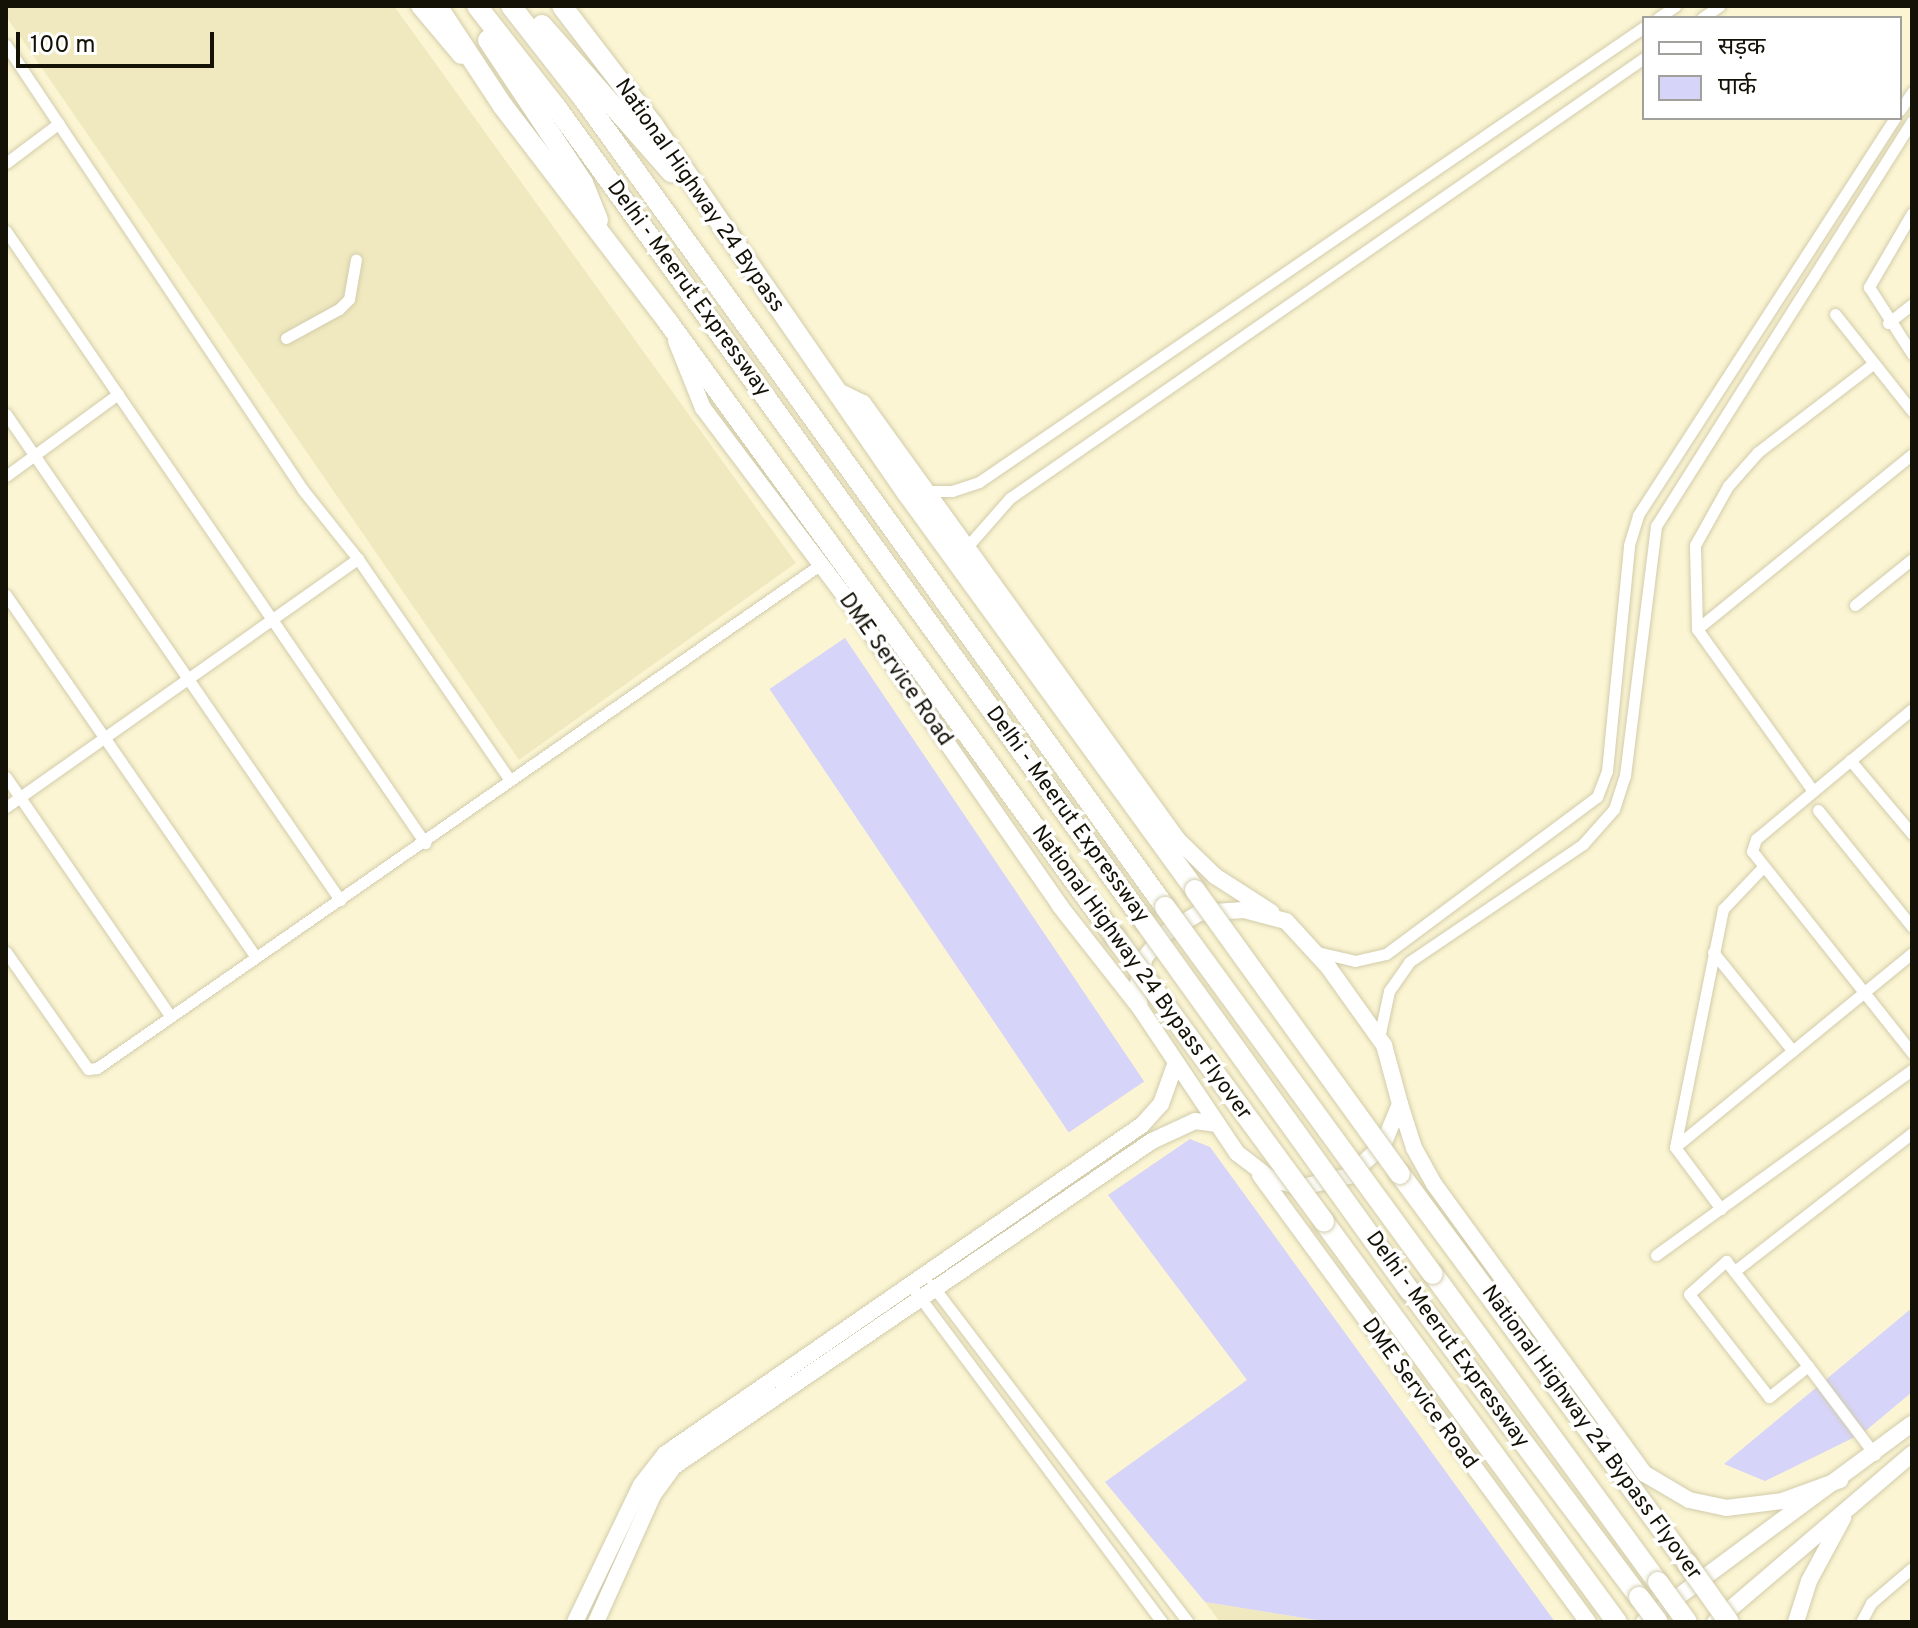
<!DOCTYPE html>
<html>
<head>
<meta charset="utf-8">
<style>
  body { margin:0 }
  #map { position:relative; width:1918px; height:1628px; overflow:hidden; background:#fbf5d3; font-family:Overpass,"Noto Sans Devanagari",sans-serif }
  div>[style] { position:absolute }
  .built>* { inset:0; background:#f0e9bf }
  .green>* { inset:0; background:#d6d4f9; transform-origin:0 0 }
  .roads { filter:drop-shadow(0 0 2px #d2ccab) drop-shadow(0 0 2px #d2ccab) }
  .street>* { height:11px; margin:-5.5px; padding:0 5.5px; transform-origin:5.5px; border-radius:5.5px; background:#fff }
  .secondary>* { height:16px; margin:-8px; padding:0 8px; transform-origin:8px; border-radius:8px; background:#fff }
  .highway>* { height:20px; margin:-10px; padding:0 10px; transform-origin:10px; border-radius:10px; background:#fff }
  .bridges { filter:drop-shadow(0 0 2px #d2ccab) drop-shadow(0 0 2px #d2ccab) }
  .highway-bridge>* { height:20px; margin:-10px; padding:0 10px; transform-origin:10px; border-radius:10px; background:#fff }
  span { translate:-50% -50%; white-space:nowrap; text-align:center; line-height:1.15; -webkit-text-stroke:7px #fff; paint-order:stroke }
  .street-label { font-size:22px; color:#141207 }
  .frame { position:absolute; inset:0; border:8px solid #141207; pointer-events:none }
  .legend { position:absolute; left:1642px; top:16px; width:260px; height:104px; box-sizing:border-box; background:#fff; border:2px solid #a1a09c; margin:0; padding:10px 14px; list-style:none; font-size:24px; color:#141207 }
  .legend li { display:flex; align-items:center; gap:16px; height:40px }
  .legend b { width:40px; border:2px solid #a1a09c }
  .scale { position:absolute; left:16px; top:32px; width:198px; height:36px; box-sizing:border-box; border:4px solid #141207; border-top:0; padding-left:10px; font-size:24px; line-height:28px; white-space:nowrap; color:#141207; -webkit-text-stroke:6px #fff; paint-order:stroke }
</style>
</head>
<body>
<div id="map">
  <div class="built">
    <i style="clip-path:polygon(6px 6px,394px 6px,796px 563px,519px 760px,6px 16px)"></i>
    <i style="clip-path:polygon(1205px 1602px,1329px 1622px,1220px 1622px)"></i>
  </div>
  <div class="green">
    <i style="left:845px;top:638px;width:535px;height:91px;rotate:56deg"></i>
    <i style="clip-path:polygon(1190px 1139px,1210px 1147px,1555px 1622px,1329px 1622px,1205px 1602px,1105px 1482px,1247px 1380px,1108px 1195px)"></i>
    <i style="clip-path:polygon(1912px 1308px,1912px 1392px,1863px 1433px,1765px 1481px,1724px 1464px)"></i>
  </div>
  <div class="roads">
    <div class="street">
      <i style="left:1658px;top:18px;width:21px;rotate:-35deg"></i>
      <i style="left:1702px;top:18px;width:21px;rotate:-35deg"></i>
      <i style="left:6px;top:45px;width:535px;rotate:56.28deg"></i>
      <i style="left:303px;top:490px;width:88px;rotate:51.4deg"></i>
      <i style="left:358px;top:559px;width:267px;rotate:55.5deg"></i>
      <i style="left:1900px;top:110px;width:22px;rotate:-56deg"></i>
      <i style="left:6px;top:163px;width:66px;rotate:-37deg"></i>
      <i style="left:1912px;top:213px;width:86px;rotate:120.2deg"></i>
      <i style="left:1869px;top:287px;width:80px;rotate:57.3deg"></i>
      <i style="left:6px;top:231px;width:742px;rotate:55.6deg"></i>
      <i style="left:1835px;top:314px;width:124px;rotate:51.6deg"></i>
      <i style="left:1888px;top:323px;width:31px;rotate:-38deg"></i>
      <i style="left:286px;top:338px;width:60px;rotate:-28.7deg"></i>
      <i style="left:339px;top:309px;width:14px;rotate:-45deg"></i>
      <i style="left:349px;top:299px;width:40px;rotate:-80deg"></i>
      <i style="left:6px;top:414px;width:590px;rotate:55.5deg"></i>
      <i style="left:6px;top:476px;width:139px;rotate:-36.2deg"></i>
      <i style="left:927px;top:491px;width:25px"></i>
      <i style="left:952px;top:491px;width:28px;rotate:-18deg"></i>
      <i style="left:979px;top:482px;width:806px;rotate:-34.38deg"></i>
      <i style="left:966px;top:548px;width:67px;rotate:-48.7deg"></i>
      <i style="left:1010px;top:498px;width:772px;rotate:-34.76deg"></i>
      <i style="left:6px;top:595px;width:437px;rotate:55.4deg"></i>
      <i style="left:1855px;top:605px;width:73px;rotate:-38.9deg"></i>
      <i style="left:1697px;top:629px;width:277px;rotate:-39.1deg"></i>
      <i style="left:1912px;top:709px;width:203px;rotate:140.2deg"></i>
      <i style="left:1756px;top:839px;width:13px;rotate:108deg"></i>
      <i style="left:1752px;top:851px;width:258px;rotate:51.6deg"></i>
      <i style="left:1850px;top:760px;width:97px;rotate:50deg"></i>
      <i style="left:6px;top:777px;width:288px;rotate:55.5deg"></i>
      <i style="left:1813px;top:791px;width:199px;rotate:-125.6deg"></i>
      <i style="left:1697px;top:629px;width:84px;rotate:-91.4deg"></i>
      <i style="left:1695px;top:545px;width:68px;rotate:-60.8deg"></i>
      <i style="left:1728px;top:486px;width:45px;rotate:-48.6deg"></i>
      <i style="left:1758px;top:452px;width:146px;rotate:-37.5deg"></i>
      <i style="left:6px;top:807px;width:431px;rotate:-35.2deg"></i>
      <i style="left:1818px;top:810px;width:150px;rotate:51.2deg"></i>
      <i style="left:6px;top:952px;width:143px;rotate:55deg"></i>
      <i style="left:88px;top:1069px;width:9px;rotate:-6deg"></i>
      <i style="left:97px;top:1068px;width:882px;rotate:-34.84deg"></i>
      <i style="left:1317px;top:952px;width:39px;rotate:13deg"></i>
      <i style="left:1355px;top:961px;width:32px;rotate:-13deg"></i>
      <i style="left:1386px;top:954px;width:263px;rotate:-36.7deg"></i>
      <i style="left:1597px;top:797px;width:28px;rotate:-69deg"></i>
      <i style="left:1607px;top:771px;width:227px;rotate:-84.4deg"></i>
      <i style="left:1629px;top:545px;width:31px;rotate:-73deg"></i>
      <i style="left:1638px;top:515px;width:473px;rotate:-57.1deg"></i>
      <i style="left:1713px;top:952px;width:127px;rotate:51.1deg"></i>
      <i style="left:1379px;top:1038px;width:48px;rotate:-78deg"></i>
      <i style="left:1389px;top:991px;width:35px;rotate:-55deg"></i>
      <i style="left:1409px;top:962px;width:210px;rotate:-34.1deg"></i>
      <i style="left:1583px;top:844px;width:47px;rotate:-48.5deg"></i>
      <i style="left:1614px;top:809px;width:36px;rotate:-72deg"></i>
      <i style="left:1625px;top:775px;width:251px;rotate:-82.9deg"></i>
      <i style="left:1656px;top:526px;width:479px;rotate:-57.7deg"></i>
      <i style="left:1675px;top:1147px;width:306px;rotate:-39.3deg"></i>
      <i style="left:1721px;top:1209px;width:77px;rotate:-126.6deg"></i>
      <i style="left:1675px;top:1147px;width:243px;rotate:-78.6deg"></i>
      <i style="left:1723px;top:909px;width:57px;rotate:-46.4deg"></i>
      <i style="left:1656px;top:1255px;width:316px;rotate:-35.9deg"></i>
      <i style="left:1726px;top:1261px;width:133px;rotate:52deg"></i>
      <i style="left:1808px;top:1366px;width:50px;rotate:141.5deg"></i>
      <i style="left:1769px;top:1397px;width:130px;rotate:-127.8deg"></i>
      <i style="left:1689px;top:1294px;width:50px;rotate:-41.7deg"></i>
      <i style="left:1736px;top:1270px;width:223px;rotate:-37.9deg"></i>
      <i style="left:910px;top:1284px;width:422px;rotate:53.3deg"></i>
      <i style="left:932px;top:1285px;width:423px;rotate:52.8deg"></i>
      <i style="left:1808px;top:1366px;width:111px;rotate:53deg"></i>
      <i style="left:1861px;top:1622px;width:21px;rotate:-62deg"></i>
      <i style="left:1871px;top:1603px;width:54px;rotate:-40.5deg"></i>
    </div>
    <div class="secondary">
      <i style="left:419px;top:6px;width:65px;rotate:50deg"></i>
      <i style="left:676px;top:341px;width:72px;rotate:68.1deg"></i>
      <i style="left:703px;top:408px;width:243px;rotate:53deg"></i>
      <i style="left:849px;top:602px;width:370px;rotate:55.2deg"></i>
      <i style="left:1060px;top:906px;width:130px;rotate:51.9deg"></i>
      <i style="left:834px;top:389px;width:32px;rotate:26deg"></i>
      <i style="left:863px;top:403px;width:539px;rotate:54.22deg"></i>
      <i style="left:1178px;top:840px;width:52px;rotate:44.2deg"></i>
      <i style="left:1215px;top:876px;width:67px;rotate:32.7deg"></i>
      <i style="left:1244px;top:910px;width:43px;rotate:14.7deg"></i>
      <i style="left:1286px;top:921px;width:64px;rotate:47.5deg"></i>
      <i style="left:1329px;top:968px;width:95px;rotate:54.5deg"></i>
      <i style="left:1384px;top:1045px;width:61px;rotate:74.8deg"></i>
      <i style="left:1400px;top:1104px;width:44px;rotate:112.5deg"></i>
      <i style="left:1383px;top:1145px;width:46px;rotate:137.6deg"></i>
      <i style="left:1349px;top:1176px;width:48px;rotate:166.8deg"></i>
      <i style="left:1302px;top:1187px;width:32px;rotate:-166deg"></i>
      <i style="left:1271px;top:1179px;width:43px;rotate:-142.6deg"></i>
      <i style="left:1237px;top:1153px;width:174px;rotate:-123.8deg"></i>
      <i style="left:1140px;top:1008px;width:21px;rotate:-98deg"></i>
      <i style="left:1137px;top:987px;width:31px;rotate:-75deg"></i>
      <i style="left:1145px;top:957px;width:32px;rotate:-49deg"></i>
      <i style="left:1166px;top:933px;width:39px;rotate:-31deg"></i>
      <i style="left:1199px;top:913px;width:45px;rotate:-3.8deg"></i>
      <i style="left:1400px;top:1104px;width:46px;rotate:72.3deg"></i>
      <i style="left:1414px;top:1148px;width:41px;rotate:60.9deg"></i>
      <i style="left:1434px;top:1184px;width:359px;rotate:54deg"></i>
      <i style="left:1645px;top:1474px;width:51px;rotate:30.6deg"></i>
      <i style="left:1689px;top:1500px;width:38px;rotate:12deg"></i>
      <i style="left:1726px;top:1508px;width:56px;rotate:-7.1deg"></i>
      <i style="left:1782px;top:1501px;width:62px;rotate:-19.9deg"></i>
      <i style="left:1260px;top:1175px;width:554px;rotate:53.73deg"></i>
      <i style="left:575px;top:1622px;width:152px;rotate:-64.3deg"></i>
      <i style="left:641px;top:1485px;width:39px;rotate:-52deg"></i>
      <i style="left:665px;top:1454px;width:579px;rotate:-34.6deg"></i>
      <i style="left:1142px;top:1125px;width:28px;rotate:-48deg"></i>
      <i style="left:1161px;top:1104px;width:41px;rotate:-70.3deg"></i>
      <i style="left:596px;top:1622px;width:139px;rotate:-65.8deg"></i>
      <i style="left:653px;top:1495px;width:34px;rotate:-54deg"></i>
      <i style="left:673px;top:1467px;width:579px;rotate:-34.24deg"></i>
      <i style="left:1152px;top:1141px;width:47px;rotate:-24.9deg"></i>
      <i style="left:1195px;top:1121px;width:22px;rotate:8deg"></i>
      <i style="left:1644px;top:1622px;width:333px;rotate:-36.5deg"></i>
      <i style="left:1715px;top:1622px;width:259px;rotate:-40.5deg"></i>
      <i style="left:1796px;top:1622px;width:43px;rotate:-72.4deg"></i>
      <i style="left:1809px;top:1581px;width:72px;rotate:-61.6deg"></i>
    </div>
    <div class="highway">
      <i style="left:437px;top:6px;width:120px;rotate:56.6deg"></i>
      <i style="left:503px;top:106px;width:272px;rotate:52.6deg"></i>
      <i style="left:668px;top:322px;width:760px;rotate:53.99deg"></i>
      <i style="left:477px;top:6px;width:128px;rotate:52deg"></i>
      <i style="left:556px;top:107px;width:1004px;rotate:54.16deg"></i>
      <i style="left:511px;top:6px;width:117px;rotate:52deg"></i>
      <i style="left:583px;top:98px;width:997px;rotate:54.27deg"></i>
      <i style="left:562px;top:6px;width:150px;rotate:52.6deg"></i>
      <i style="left:653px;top:125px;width:447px;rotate:55.4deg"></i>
      <i style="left:907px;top:493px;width:490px;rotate:54deg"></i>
      <i style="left:542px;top:25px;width:196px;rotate:48.7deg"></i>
      <i style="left:488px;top:40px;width:172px;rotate:56.4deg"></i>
      <i style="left:583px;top:183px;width:40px;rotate:68deg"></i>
      <i style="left:1400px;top:1174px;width:483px;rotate:53.6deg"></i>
      <i style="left:1324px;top:1222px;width:496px;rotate:53.8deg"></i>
      <i style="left:1433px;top:1274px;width:381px;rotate:53.9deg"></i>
      <i style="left:1410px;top:1291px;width:382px;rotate:53.2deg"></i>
    </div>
  </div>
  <div class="bridges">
    <div class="highway-bridge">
      <i style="left:1195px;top:890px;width:350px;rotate:54.2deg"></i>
      <i style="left:1165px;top:907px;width:454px;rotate:53.9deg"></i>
      <i style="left:1144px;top:921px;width:456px;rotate:54.3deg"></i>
      <i style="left:1115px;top:937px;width:353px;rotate:53.7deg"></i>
      <i style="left:1687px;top:1563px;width:72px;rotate:54.6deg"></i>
      <i style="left:1658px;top:1582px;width:49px;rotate:54.1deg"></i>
      <i style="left:1639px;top:1597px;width:31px;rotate:53deg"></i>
    </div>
  </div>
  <div class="street-label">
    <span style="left:699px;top:196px;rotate:55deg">National Highway 24 Bypass</span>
    <span style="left:688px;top:289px;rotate:54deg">Delhi - Meerut Expressway</span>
    <span style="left:895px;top:670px;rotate:55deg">DME Service Road</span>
    <span style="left:1067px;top:815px;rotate:54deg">Delhi - Meerut Expressway</span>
    <span style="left:1141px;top:973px;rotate:54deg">National Highway 24 Bypass Flyover</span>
    <span style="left:1447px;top:1340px;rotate:54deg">Delhi - Meerut Expressway</span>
    <span style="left:1419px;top:1394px;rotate:54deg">DME Service Road</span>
    <span style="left:1591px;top:1433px;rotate:54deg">National Highway 24 Bypass Flyover</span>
  </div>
  <div class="frame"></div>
  <ul class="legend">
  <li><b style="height:10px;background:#fff"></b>सड़क</li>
  <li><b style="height:22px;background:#d6d4f9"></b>पार्क</li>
  </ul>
  <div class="scale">100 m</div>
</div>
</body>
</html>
